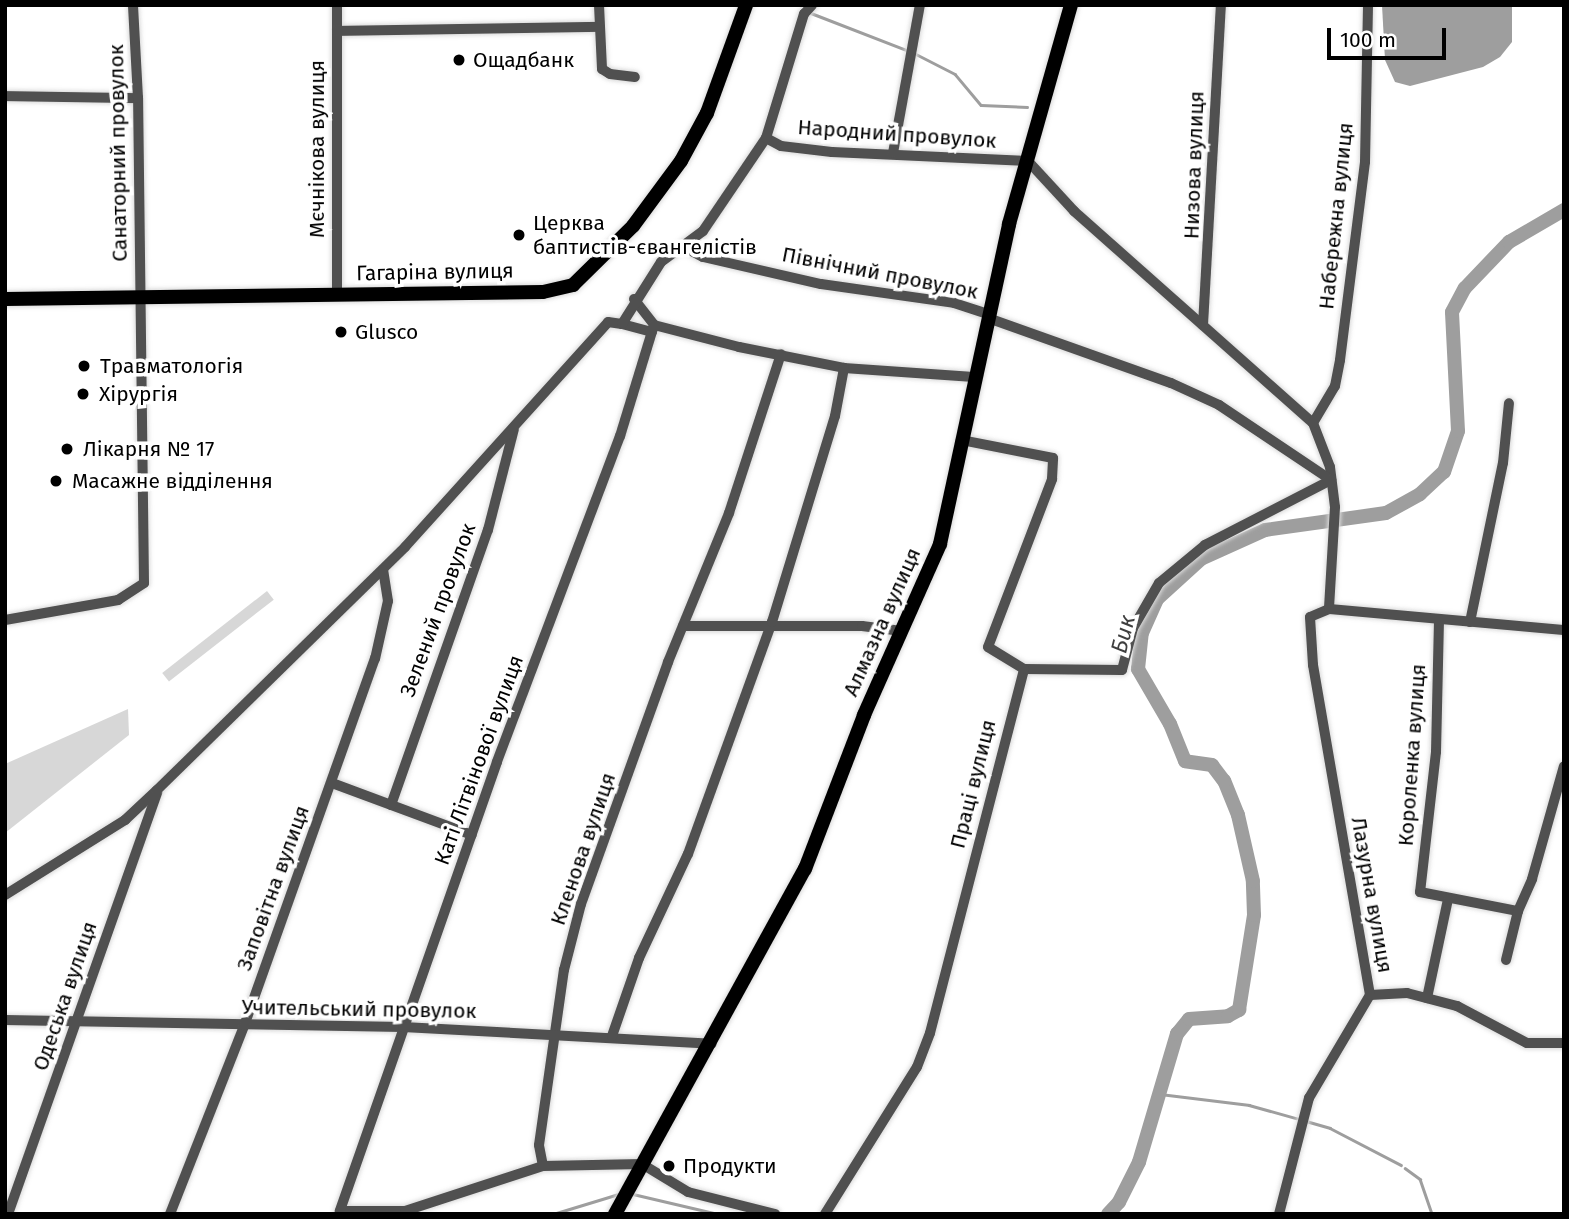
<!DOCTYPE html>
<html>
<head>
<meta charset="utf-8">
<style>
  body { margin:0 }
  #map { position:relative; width:1569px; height:1219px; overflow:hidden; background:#fff; font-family:"Fira Sans",sans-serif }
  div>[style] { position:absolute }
  .green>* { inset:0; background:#d7d7d7; transform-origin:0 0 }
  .water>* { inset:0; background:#9e9e9e }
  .stream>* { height:2.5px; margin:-1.25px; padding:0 1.25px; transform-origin:1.25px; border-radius:1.25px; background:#9e9e9e }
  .river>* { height:14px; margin:-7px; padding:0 7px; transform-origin:7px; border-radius:7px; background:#9e9e9e }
  .roads { filter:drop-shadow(0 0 2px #dbdbdb) drop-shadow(0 0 2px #dbdbdb) }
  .minor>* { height:10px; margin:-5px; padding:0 5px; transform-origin:5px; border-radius:5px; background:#505050 }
  .major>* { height:14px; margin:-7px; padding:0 7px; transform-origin:7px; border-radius:7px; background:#000 }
  .dots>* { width:19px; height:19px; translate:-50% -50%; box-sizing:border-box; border:4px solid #fff; border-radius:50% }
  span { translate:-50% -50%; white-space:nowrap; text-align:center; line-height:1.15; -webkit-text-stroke:7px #fff; paint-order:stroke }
  .poi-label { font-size:21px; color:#000 }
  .left { translate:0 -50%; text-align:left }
  .street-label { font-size:21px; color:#000 }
  .water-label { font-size:23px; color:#3f3f3f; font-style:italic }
  .frame { position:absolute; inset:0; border:7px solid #000; pointer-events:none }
  .scale { position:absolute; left:1327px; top:28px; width:119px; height:32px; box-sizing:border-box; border:4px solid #000; border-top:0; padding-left:9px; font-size:21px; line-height:24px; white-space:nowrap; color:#000; -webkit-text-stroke:5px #fff; paint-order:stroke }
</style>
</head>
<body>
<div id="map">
  <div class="green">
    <i style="left:267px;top:591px;width:11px;height:133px;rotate:52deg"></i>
    <i style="clip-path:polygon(128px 709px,129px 735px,5px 833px,5px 764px)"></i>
  </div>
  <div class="water">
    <i style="clip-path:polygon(1382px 5px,1512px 5px,1512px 42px,1500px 57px,1483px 67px,1410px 86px,1395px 82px,1385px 60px)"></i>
  </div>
  <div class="stream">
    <i style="left:811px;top:13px;width:105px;rotate:21.2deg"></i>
    <i style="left:916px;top:54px;width:44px;rotate:27.1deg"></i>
    <i style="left:955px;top:74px;width:40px;rotate:50deg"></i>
    <i style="left:981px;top:105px;width:46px;rotate:2.5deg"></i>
    <i style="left:1160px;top:1094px;width:90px;rotate:7deg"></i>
    <i style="left:1249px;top:1105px;width:52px;rotate:15.6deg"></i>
    <i style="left:1306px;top:1121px;width:25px;rotate:16deg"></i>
    <i style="left:1330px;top:1128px;width:80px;rotate:27.5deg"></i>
    <i style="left:1405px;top:1168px;width:19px;rotate:36deg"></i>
    <i style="left:1420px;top:1179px;width:37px;rotate:71deg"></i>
    <i style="left:633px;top:1194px;width:87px;rotate:13.2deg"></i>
    <i style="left:553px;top:1214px;width:69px;rotate:-16.9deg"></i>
  </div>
  <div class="river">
    <i style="left:1108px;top:1214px;width:16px;rotate:-47deg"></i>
    <i style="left:1119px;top:1202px;width:45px;rotate:-63.4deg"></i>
    <i style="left:1139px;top:1162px;width:134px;rotate:-73.5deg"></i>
    <i style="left:1177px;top:1034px;width:19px;rotate:-51deg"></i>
    <i style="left:1189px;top:1019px;width:39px;rotate:-4deg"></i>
    <i style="left:1228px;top:1016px;width:13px;rotate:-29deg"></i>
    <i style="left:1239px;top:1010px;width:96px;rotate:-81deg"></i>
    <i style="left:1254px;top:915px;width:34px;rotate:-92deg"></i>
    <i style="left:1253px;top:881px;width:68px;rotate:-102.8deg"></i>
    <i style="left:1238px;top:815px;width:37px;rotate:-112deg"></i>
    <i style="left:1224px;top:781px;width:20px;rotate:-127deg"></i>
    <i style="left:1212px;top:765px;width:27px;rotate:-172deg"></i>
    <i style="left:1185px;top:761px;width:40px;rotate:-112deg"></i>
    <i style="left:1170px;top:724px;width:64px;rotate:-120.2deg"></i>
    <i style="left:1138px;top:669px;width:36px;rotate:-84deg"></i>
    <i style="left:1142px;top:633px;width:37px;rotate:-66deg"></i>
    <i style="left:1157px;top:599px;width:59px;rotate:-42.3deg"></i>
    <i style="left:1201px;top:559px;width:70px;rotate:-24.4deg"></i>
    <i style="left:1265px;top:530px;width:122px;rotate:-8deg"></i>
    <i style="left:1386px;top:513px;width:39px;rotate:-29deg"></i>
    <i style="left:1420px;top:494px;width:33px;rotate:-43deg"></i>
    <i style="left:1444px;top:472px;width:43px;rotate:-71.1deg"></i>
    <i style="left:1458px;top:431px;width:119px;rotate:-92.9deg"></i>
    <i style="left:1452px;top:312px;width:27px;rotate:-62deg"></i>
    <i style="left:1465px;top:288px;width:64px;rotate:-46.3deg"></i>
    <i style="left:1509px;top:242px;width:64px;rotate:-30.2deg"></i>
  </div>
  <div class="roads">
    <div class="minor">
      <i style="left:337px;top:5px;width:289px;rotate:90deg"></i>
      <i style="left:599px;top:5px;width:64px;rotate:87.3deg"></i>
      <i style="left:602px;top:69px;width:9px;rotate:32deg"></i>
      <i style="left:610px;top:74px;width:25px;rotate:7deg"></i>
      <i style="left:337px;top:31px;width:262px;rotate:-0.9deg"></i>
      <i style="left:5px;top:96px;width:133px;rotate:0.9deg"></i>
      <i style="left:766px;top:138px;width:17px;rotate:28deg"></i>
      <i style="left:781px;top:146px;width:51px;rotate:6.7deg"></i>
      <i style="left:832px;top:152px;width:196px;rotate:2.6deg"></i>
      <i style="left:1028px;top:161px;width:68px;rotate:47.4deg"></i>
      <i style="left:1074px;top:211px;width:319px;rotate:41.6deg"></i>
      <i style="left:1313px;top:423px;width:47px;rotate:68.9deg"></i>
      <i style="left:1330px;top:467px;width:40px;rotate:82.9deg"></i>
      <i style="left:1335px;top:507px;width:102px;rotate:93.4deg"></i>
      <i style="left:893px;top:153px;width:150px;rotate:-79.7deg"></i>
      <i style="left:684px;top:247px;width:21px;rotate:28deg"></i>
      <i style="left:703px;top:257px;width:121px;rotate:12.9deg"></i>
      <i style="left:821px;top:284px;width:134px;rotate:8.1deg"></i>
      <i style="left:954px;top:303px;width:36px;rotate:18deg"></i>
      <i style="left:634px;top:299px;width:33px;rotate:52deg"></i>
      <i style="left:654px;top:325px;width:88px;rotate:14.5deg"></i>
      <i style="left:739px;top:347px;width:107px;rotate:11.3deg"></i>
      <i style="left:844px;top:368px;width:130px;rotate:4deg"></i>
      <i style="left:988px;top:318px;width:194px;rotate:19.6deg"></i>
      <i style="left:1171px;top:383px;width:53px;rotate:24.6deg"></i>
      <i style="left:1219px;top:405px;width:135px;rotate:33.8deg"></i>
      <i style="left:622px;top:324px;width:31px;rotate:15deg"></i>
      <i style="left:654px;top:325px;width:116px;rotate:107deg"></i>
      <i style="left:620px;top:436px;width:348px;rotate:110.7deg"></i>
      <i style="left:497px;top:762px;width:476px;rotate:109.3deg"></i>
      <i style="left:340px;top:1211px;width:65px"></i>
      <i style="left:405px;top:1211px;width:145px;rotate:-18.1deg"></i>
      <i style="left:543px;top:1166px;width:21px;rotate:-101deg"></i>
      <i style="left:539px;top:1145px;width:177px;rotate:-81.9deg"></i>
      <i style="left:564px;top:970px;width:68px;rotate:-75.6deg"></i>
      <i style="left:581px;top:904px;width:257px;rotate:-70.2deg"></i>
      <i style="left:668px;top:662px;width:161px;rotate:-67.7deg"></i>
      <i style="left:729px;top:513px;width:167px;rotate:-71.9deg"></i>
      <i style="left:1203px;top:325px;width:321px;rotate:-86.8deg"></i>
      <i style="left:1313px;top:423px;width:43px;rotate:-59.3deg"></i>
      <i style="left:1335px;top:386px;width:26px;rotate:-79deg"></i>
      <i style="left:1340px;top:360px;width:200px;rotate:-82.8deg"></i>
      <i style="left:1365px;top:162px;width:157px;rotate:-88.9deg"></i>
      <i style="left:5px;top:620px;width:115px;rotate:-10deg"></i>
      <i style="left:118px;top:600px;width:31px;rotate:-33deg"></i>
      <i style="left:144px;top:583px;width:485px;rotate:-90.7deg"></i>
      <i style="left:138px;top:98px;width:93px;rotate:-93.1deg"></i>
      <i style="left:1439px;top:620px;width:132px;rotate:91.3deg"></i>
      <i style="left:1436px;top:752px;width:141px;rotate:96.5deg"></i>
      <i style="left:1420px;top:892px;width:100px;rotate:11deg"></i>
      <i style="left:1518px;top:911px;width:35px;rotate:-66deg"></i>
      <i style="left:1532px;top:879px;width:117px;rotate:-74.2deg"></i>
      <i style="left:1470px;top:622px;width:162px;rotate:-78.3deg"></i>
      <i style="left:1503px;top:463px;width:60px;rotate:-84.3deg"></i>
      <i style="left:683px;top:626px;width:179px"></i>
      <i style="left:862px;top:626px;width:40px;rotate:7.1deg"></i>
      <i style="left:1024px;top:669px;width:98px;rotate:0.6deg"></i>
      <i style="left:1122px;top:670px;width:43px;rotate:-75.3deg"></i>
      <i style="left:1133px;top:628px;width:52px;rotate:-60deg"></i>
      <i style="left:1159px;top:583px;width:60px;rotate:-39.6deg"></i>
      <i style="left:1205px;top:545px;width:142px;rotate:-27.3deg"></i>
      <i style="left:332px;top:783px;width:149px;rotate:20.4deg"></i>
      <i style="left:391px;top:805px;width:292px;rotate:-70.6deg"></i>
      <i style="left:488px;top:530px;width:104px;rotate:-75.6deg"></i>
      <i style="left:5px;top:895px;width:142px;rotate:-32deg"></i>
      <i style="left:125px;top:820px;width:44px;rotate:-43.2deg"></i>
      <i style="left:157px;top:790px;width:347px;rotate:-44.4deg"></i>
      <i style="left:405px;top:547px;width:303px;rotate:-47.9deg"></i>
      <i style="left:608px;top:322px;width:14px;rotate:8deg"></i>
      <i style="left:622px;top:324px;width:73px;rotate:-57.8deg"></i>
      <i style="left:661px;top:262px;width:52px;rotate:-36.4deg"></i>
      <i style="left:703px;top:231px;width:112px;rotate:-55.9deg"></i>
      <i style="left:766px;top:138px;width:130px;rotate:-73deg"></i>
      <i style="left:804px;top:14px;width:12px;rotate:-48deg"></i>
      <i style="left:1506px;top:960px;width:50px;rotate:-76.2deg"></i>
      <i style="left:1370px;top:995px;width:37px;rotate:-3deg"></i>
      <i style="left:1407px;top:993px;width:52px;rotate:14.6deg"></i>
      <i style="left:1457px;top:1006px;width:79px;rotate:27.9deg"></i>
      <i style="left:1527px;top:1043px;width:37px"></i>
      <i style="left:1427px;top:998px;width:101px;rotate:-78deg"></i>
      <i style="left:5px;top:1020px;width:398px;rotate:1deg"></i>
      <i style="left:403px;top:1027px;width:309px;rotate:3.1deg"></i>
      <i style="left:612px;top:1036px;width:83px;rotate:-70.9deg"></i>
      <i style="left:639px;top:958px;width:115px;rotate:-64.8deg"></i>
      <i style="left:688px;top:854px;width:247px;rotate:-70.1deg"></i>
      <i style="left:772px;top:622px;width:215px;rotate:-73deg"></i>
      <i style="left:835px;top:416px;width:49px;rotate:-79.4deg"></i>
      <i style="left:543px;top:1166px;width:99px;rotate:-1.2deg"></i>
      <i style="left:642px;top:1164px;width:54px;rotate:31.3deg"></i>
      <i style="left:688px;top:1192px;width:90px;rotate:14.2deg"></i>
      <i style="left:8px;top:1214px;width:447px;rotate:-70.5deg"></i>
      <i style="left:170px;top:1214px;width:202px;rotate:-68.5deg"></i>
      <i style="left:244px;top:1026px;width:390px;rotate:-70.4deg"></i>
      <i style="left:375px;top:659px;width:59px;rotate:-77.4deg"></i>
      <i style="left:388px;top:601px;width:31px;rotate:-99deg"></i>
      <i style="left:825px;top:1214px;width:173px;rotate:-58deg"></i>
      <i style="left:917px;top:1067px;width:36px;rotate:-69deg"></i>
      <i style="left:930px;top:1033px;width:376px;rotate:-75.5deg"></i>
      <i style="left:1024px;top:669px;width:42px;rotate:-148.6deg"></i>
      <i style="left:988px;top:647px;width:180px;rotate:-69.1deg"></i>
      <i style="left:1052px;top:479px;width:21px;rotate:-87deg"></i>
      <i style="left:1053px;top:458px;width:94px;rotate:-168.9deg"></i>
      <i style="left:1279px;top:1214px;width:120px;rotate:-75.5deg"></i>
      <i style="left:1309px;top:1098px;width:120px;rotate:-59.4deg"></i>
      <i style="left:1370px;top:995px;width:335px;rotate:-99.8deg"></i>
      <i style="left:1313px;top:665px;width:48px;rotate:-93.6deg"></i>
      <i style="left:1310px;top:617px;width:21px;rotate:-23deg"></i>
      <i style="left:1329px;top:609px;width:236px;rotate:5.1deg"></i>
    </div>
    <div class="major">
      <i style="left:5px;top:299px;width:538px;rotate:-0.75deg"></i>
      <i style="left:543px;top:292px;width:31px;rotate:-13deg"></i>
      <i style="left:573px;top:285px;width:84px;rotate:-44.5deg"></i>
      <i style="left:633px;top:226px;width:81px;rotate:-53.6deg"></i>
      <i style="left:681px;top:161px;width:55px;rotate:-61.6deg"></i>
      <i style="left:707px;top:113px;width:115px;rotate:-70.1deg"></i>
      <i style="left:615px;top:1214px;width:394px;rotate:-61.2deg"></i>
      <i style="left:805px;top:869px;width:165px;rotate:-69deg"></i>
      <i style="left:864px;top:715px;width:187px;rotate:-66deg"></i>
      <i style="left:940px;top:544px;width:327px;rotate:-77.8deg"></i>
      <i style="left:1009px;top:224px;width:228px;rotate:-74.2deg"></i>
    </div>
  </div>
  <div class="dots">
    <i style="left:459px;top:60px;background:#000"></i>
    <i style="left:519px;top:235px;background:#000"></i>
    <i style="left:341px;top:332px;background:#000"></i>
    <i style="left:84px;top:366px;background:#000"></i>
    <i style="left:83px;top:394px;background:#000"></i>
    <i style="left:67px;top:449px;background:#000"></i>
    <i style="left:56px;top:481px;background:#000"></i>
    <i style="left:669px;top:1166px;background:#000"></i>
  </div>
  <div class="poi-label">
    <span class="left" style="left:473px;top:60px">Ощадбанк</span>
    <span class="left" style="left:533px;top:235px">Церква<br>баптистів-євангелістів</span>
    <span class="left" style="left:355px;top:332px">Glusco</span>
    <span class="left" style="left:100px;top:366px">Травматологія</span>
    <span class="left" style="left:99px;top:394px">Хірургія</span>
    <span class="left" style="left:83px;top:449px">Лікарня № 17</span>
    <span class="left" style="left:72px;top:481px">Масажне відділення</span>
    <span class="left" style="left:683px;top:1166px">Продукти</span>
  </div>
  <div class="street-label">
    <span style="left:897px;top:134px;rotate:4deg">Народний провулок</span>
    <span style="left:317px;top:149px;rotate:-90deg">Мєчнікова вулиця</span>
    <span style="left:118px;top:153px;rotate:-91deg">Санаторний провулок</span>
    <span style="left:1194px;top:165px;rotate:-88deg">Низова вулиця</span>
    <span style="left:1336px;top:216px;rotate:-84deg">Набережна вулиця</span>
    <span style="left:435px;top:272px;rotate:-1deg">Гагаріна вулиця</span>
    <span style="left:880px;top:273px;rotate:11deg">Північний провулок</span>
    <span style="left:438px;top:610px;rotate:-70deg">Зелений провулок</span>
    <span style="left:882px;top:622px;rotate:-66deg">Алмазна вулиця</span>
    <span style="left:1412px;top:755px;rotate:-86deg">Короленка вулиця</span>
    <span style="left:479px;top:760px;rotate:-70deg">Каті Літвінової вулиця</span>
    <span style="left:973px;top:784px;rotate:-76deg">Праці вулиця</span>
    <span style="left:583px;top:849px;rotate:-71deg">Кленова вулиця</span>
    <span style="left:273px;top:888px;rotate:-70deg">Заповітна вулиця</span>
    <span style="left:1372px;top:895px;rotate:80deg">Лазурна вулиця</span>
    <span style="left:65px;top:996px;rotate:-71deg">Одеська вулиця</span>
    <span style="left:359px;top:1009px;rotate:1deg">Учительський провулок</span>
  </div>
  <div class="water-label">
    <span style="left:1123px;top:634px;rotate:-76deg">Бик</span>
  </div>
  <div class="frame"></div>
  <div class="scale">100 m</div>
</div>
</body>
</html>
